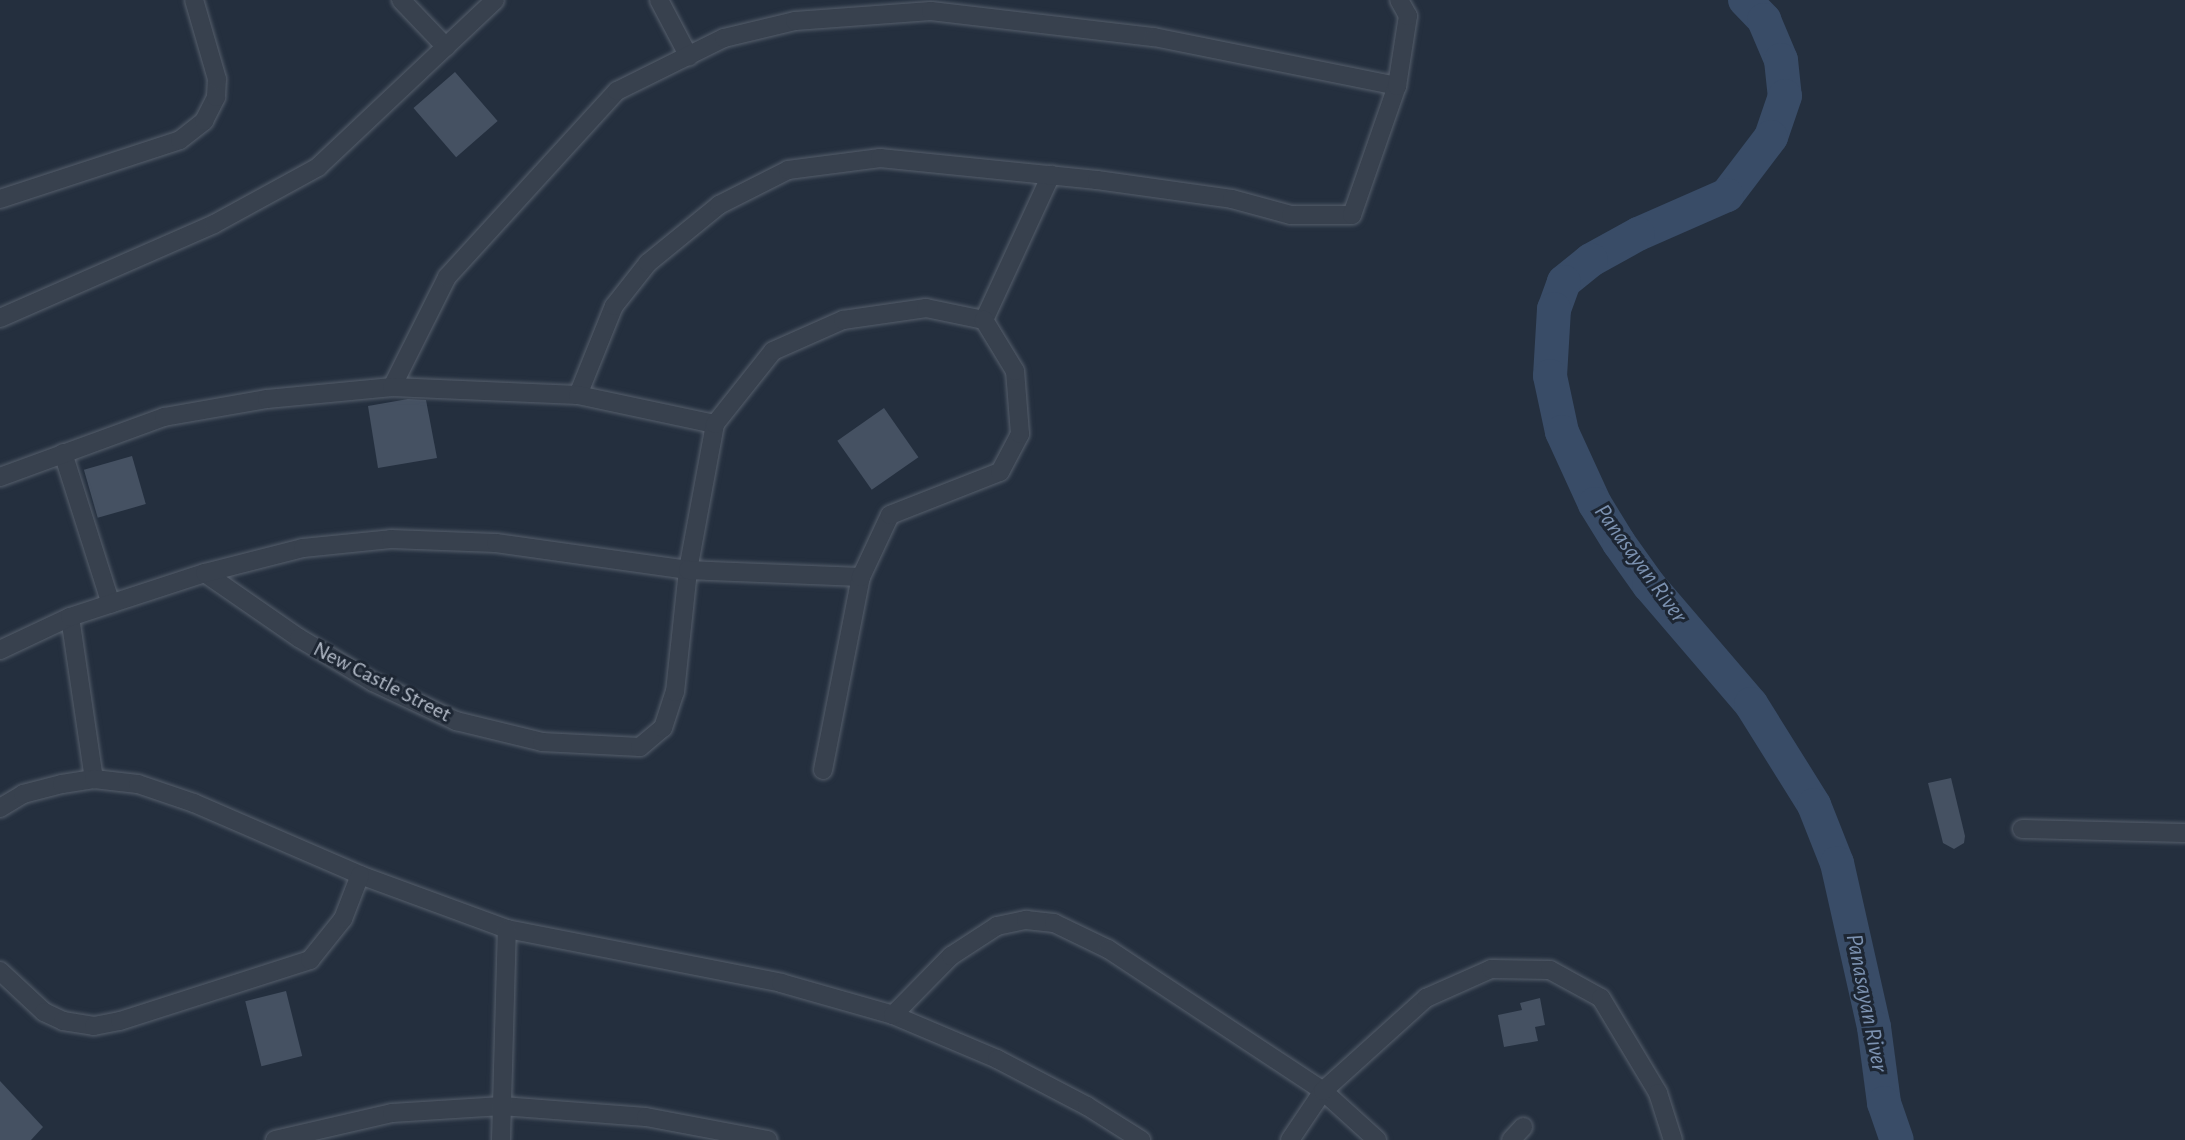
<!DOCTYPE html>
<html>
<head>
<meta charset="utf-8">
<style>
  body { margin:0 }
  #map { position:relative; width:2185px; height:1140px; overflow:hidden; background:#242f3e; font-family:"Alegreya Sans",sans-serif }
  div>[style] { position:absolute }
  .river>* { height:34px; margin:-17px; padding:0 17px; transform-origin:17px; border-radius:17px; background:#394c67 }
  .building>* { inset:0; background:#455162; transform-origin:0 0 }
  .roads { filter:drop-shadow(0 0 2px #565f6c) drop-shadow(0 0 2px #565f6c) }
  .street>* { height:18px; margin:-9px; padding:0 9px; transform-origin:9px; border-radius:9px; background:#38414e }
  span { translate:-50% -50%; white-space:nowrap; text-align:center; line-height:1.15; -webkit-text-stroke:6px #1d2633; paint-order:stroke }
  .street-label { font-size:22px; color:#b4bcc9 }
  .water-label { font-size:24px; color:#7c92b1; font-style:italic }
</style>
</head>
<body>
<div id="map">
  <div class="river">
    <i style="left:1745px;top:0;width:28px;rotate:46deg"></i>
    <i style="left:1764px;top:20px;width:43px;rotate:67deg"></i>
    <i style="left:1781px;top:60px;width:36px;rotate:84deg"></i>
    <i style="left:1785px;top:96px;width:43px;rotate:108.9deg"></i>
    <i style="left:1771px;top:137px;width:73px;rotate:127.2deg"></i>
    <i style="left:1727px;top:195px;width:97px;rotate:156.3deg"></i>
    <i style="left:1638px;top:234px;width:54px;rotate:151deg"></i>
    <i style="left:1591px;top:260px;width:35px;rotate:141deg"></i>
    <i style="left:1564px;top:282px;width:29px;rotate:110deg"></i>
    <i style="left:1554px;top:309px;width:67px;rotate:93.4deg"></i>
    <i style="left:1550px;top:376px;width:57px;rotate:77.9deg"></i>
    <i style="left:1562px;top:432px;width:79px;rotate:65.4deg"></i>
    <i style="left:1595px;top:504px;width:46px;rotate:58.4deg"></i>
    <i style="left:1619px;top:543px;width:52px;rotate:54.5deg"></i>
    <i style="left:1649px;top:585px;width:157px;rotate:49.4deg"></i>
    <i style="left:1751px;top:704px;width:119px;rotate:58deg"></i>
    <i style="left:1814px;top:805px;width:62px;rotate:68.4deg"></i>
    <i style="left:1837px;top:863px;width:168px;rotate:77.3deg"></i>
    <i style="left:1874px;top:1027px;width:77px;rotate:82.5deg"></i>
    <i style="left:1884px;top:1103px;width:39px;rotate:71deg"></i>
  </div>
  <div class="building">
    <i style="left:455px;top:72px;width:65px;height:55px;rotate:49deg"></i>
    <i style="clip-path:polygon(408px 399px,426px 400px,437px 458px,378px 468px,368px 406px)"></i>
    <i style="left:884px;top:408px;width:60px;height:57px;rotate:55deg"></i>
    <i style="left:132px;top:456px;width:50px;height:50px;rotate:74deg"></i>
    <i style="clip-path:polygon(1951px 778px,1965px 836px,1964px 843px,1954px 849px,1943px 843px,1928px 783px)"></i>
    <i style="left:286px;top:991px;width:67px;height:42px;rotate:76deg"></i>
    <i style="clip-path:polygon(1540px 998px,1545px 1025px,1535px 1027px,1538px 1041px,1504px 1047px,1498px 1015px,1522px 1010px,1520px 1003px)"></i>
    <i style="clip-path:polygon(0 1081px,43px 1127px,31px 1140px,0 1140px)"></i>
  </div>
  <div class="roads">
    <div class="street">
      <i style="left:401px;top:0;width:65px;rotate:46.2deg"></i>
      <i style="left:659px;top:0;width:64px;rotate:62.2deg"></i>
      <i style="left:0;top:199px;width:189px;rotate:-18.1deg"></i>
      <i style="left:180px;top:140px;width:31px;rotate:-38deg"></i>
      <i style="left:204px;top:121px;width:27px;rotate:-63deg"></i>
      <i style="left:216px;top:97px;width:18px;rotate:-87deg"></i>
      <i style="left:217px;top:79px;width:82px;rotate:-106.2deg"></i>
      <i style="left:0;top:318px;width:234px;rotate:-23.7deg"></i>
      <i style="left:214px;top:224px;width:119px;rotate:-28.7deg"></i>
      <i style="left:318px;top:167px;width:243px;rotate:-43.3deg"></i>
      <i style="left:984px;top:320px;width:160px;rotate:-65.2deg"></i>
      <i style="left:392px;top:387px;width:123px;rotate:-63.4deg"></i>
      <i style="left:447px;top:277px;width:252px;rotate:-47.6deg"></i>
      <i style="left:617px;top:91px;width:119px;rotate:-26.4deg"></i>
      <i style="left:724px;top:38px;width:73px;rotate:-13.5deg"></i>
      <i style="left:795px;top:21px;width:136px;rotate:-4.2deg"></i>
      <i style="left:931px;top:11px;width:225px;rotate:6.7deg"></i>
      <i style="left:1154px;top:37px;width:248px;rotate:11.4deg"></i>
      <i style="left:578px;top:395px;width:96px;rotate:-68deg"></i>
      <i style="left:614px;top:306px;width:55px;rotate:-51.7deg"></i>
      <i style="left:648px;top:263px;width:92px;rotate:-39.2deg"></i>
      <i style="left:719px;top:205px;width:77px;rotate:-26.9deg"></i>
      <i style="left:788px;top:170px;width:93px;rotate:-7.4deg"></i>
      <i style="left:880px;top:158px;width:218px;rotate:5.8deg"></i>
      <i style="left:1097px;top:180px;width:136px;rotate:8deg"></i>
      <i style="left:1232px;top:199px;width:61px;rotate:15.2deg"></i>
      <i style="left:1291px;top:215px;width:61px"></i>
      <i style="left:1352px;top:215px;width:137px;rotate:-70.8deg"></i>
      <i style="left:1397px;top:86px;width:71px;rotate:-81.1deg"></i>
      <i style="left:1408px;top:16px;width:18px;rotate:-119deg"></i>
      <i style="left:63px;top:453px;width:158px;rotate:72.4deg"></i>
      <i style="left:0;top:477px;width:175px;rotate:-20.1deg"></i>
      <i style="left:164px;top:417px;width:105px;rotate:-9.9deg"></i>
      <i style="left:267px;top:399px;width:126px;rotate:-5.5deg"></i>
      <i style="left:392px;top:387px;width:186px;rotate:2.5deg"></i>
      <i style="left:578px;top:395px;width:140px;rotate:12deg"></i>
      <i style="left:205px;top:573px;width:114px;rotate:34.7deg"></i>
      <i style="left:299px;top:638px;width:86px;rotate:30.7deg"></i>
      <i style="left:373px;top:682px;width:92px;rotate:25.2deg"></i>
      <i style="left:456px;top:721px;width:89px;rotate:13.7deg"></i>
      <i style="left:542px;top:742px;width:98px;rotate:2.9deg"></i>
      <i style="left:640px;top:747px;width:30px;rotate:-40deg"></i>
      <i style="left:663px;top:728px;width:38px;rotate:-72deg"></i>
      <i style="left:675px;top:692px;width:123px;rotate:-83.9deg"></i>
      <i style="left:688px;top:570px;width:148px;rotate:-79.5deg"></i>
      <i style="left:715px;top:424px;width:93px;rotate:-51.5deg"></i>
      <i style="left:773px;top:351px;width:77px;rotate:-23.9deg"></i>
      <i style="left:843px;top:320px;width:84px;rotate:-8.2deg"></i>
      <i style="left:926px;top:308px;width:59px;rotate:11.7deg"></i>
      <i style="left:70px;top:617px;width:164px;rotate:81.6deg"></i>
      <i style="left:0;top:650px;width:77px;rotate:-25.2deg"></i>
      <i style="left:70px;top:617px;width:142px;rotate:-18.1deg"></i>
      <i style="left:205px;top:573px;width:101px;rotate:-14.3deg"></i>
      <i style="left:303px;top:548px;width:88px;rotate:-5.8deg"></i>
      <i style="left:391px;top:539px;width:105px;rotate:2.2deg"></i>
      <i style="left:496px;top:543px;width:194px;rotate:8deg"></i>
      <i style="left:688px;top:570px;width:173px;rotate:2.3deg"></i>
      <i style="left:823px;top:770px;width:197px;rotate:-78.9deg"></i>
      <i style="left:861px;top:577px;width:68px;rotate:-64.9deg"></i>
      <i style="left:890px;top:515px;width:118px;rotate:-21.4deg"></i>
      <i style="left:1000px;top:472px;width:43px;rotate:-62.2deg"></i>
      <i style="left:1020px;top:434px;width:63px;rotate:-94.5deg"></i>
      <i style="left:1015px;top:371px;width:60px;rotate:-121.3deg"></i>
      <i style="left:0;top:808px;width:27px;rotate:-31deg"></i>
      <i style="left:23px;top:794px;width:40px;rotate:-14.4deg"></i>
      <i style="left:62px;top:784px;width:32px;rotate:-9deg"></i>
      <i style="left:94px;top:779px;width:44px;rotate:6.5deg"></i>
      <i style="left:138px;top:784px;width:59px;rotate:18.7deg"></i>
      <i style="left:194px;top:803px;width:181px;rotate:23.4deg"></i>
      <i style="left:360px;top:875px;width:157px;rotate:20.2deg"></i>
      <i style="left:507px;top:929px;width:279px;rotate:11.1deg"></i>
      <i style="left:781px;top:983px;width:116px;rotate:15.9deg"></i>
      <i style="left:893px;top:1015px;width:113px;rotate:22.9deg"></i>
      <i style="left:997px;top:1059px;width:102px;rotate:27.6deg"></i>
      <i style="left:1087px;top:1106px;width:64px;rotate:32.2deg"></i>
      <i style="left:2022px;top:829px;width:163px;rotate:1.4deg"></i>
      <i style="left:0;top:971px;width:60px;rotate:43deg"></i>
      <i style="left:44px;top:1012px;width:21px;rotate:25deg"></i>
      <i style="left:63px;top:1021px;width:31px;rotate:9deg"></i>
      <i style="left:94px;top:1026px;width:26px;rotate:-11deg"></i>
      <i style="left:120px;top:1021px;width:200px;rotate:-17.8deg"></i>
      <i style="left:310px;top:960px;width:53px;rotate:-51.2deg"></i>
      <i style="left:343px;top:919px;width:47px;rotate:-68.9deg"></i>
      <i style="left:893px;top:1015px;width:83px;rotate:-45.5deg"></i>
      <i style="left:951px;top:956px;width:55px;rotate:-33.1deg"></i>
      <i style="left:997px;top:926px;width:30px;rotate:-12deg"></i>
      <i style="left:1026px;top:920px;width:28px;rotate:6deg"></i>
      <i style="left:1054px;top:923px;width:60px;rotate:25.7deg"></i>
      <i style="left:1108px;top:949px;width:258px;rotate:33.4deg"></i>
      <i style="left:1323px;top:1091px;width:73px;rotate:42.2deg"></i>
      <i style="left:275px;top:1140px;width:120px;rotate:-13deg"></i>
      <i style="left:392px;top:1113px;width:110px;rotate:-3.6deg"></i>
      <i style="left:502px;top:1106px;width:144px;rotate:4.4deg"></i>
      <i style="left:646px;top:1117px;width:124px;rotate:10.7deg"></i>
      <i style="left:501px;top:1140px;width:211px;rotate:-88.4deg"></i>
      <i style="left:1290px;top:1140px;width:59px;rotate:-56deg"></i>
      <i style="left:1323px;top:1091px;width:139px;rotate:-42.1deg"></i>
      <i style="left:1426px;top:998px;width:71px;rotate:-24deg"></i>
      <i style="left:1491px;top:969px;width:59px;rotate:1deg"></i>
      <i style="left:1550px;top:970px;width:58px;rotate:28.8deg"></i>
      <i style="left:1601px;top:998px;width:111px;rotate:59deg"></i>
      <i style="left:1658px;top:1093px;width:49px;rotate:72.3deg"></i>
      <i style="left:1511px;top:1140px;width:18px;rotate:-47deg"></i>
    </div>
  </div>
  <div class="street-label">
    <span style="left:382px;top:682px;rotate:27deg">New Castle Street</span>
  </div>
  <div class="water-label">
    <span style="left:1640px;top:564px;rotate:54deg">Panasayan River</span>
    <span style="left:1866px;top:1003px;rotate:79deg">Panasayan River</span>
  </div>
</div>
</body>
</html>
